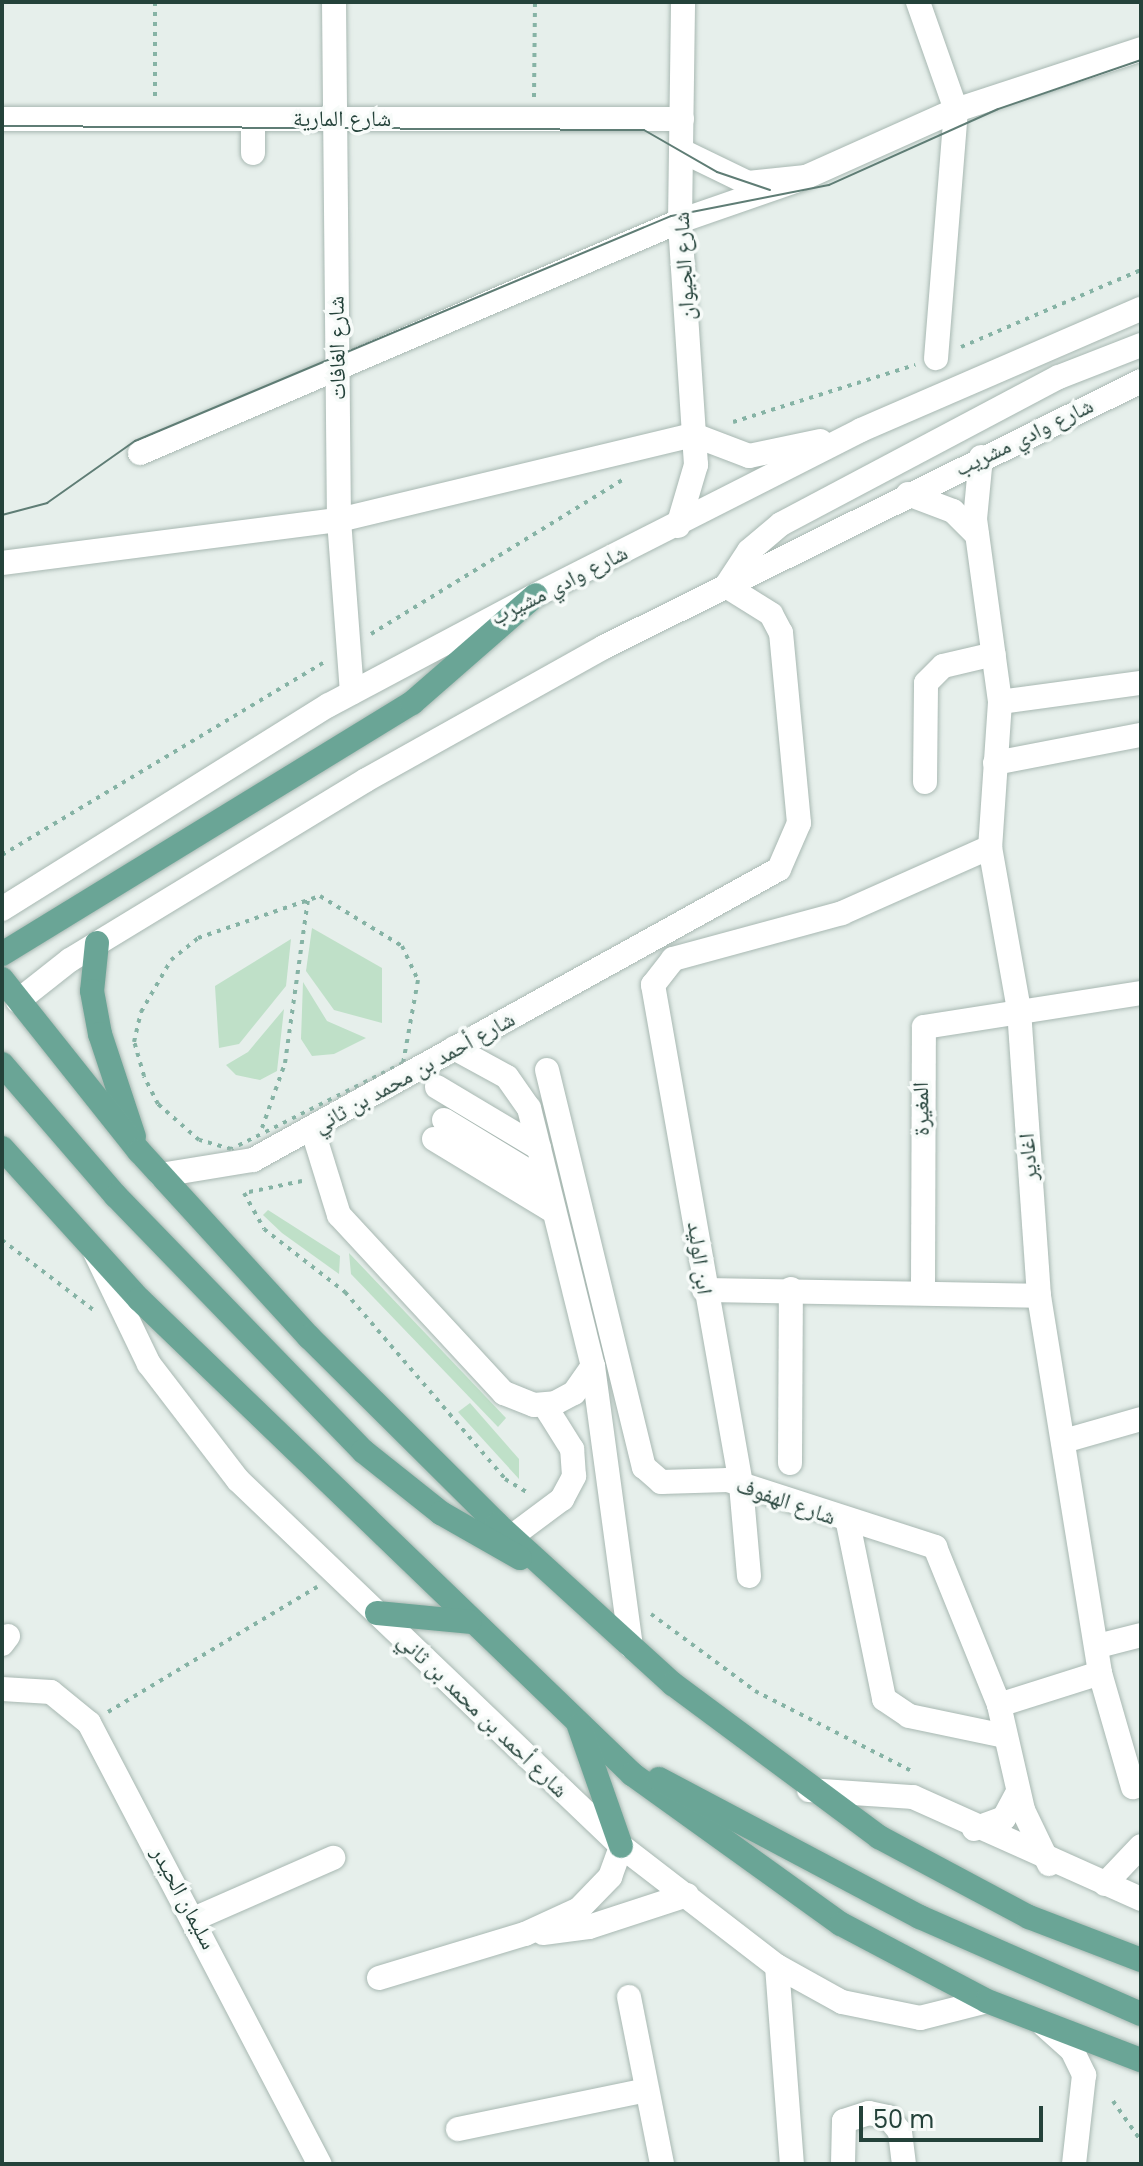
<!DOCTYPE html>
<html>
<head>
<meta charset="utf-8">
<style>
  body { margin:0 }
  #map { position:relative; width:1143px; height:2166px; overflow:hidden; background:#e6efeb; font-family:Poppins,"Noto Naskh Arabic",sans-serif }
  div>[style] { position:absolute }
  .green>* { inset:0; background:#bfe0c8 }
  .path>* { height:4px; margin-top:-2px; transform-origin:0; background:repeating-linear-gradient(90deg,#86b3a5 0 4px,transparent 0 10px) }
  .roads { filter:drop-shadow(0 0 2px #a8b8b2) drop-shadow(0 0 2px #a8b8b2) }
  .minor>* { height:24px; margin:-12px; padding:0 12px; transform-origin:12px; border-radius:12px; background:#fff }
  .major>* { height:24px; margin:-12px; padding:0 12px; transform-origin:12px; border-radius:12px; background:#6aa596 }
  .tram>* { height:2px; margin:-1px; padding:0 1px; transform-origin:1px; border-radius:1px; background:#5f7d75 }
  span { translate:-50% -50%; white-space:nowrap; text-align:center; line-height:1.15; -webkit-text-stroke:7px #f7fbf9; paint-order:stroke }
  .street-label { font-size:22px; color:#24423a }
  .frame { position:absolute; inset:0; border:4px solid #24423a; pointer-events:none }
  .scale { position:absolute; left:859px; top:2106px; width:184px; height:36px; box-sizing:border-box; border:4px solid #24423a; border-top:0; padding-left:10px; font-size:24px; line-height:28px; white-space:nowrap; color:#24423a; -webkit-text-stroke:6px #f7fbf9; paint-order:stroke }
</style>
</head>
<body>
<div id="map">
  <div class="green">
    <i style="clip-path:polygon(312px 928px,382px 968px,382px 1023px,334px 1010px,306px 971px)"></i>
    <i style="clip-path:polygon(291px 939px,286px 986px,239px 1044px,219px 1048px,215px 986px)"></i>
    <i style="clip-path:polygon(303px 982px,327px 1021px,366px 1038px,334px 1054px,312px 1056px,301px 1039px)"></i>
    <i style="clip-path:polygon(284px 1009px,277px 1071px,260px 1080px,236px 1075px,226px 1065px,248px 1052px)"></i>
    <i style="clip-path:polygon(268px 1210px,340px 1256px,339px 1274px,282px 1233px,263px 1215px)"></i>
    <i style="clip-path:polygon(349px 1253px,506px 1418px,498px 1427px,351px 1274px)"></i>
    <i style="clip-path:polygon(470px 1403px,519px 1459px,519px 1479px,458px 1412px)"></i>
  </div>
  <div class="path">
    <i style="left:155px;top:2px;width:94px;rotate:90deg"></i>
    <i style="left:534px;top:97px;width:95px;rotate:-89.4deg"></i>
    <i style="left:961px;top:347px;width:196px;rotate:-23.2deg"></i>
    <i style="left:733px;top:422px;width:191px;rotate:-17.4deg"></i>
    <i style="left:371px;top:634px;width:299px;rotate:-31.5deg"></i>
    <i style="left:2px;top:855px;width:378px;rotate:-30.9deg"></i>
    <i style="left:320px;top:896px;width:96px;rotate:31.4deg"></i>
    <i style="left:402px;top:946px;width:38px;rotate:65deg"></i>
    <i style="left:418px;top:980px;width:84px;rotate:100.2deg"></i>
    <i style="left:403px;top:1063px;width:192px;rotate:153.4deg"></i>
    <i style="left:231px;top:1149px;width:33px;rotate:-164deg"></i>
    <i style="left:199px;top:1140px;width:55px;rotate:-138.7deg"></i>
    <i style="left:158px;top:1104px;width:31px;rotate:-117deg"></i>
    <i style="left:144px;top:1076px;width:35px;rotate:-106deg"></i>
    <i style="left:134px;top:1042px;width:31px;rotate:-77deg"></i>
    <i style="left:141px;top:1012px;width:60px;rotate:-60deg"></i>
    <i style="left:171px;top:960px;width:35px;rotate:-39deg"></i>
    <i style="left:198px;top:938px;width:129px;rotate:-19deg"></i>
    <i style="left:262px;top:1128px;width:69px;rotate:-70.5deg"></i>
    <i style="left:285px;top:1063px;width:165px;rotate:-82deg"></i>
    <i style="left:302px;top:1181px;width:59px;rotate:168.3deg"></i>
    <i style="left:244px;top:1193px;width:41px;rotate:60.9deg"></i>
    <i style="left:264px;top:1229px;width:103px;rotate:37.9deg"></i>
    <i style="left:345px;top:1292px;width:246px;rotate:49.4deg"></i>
    <i style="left:505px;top:1479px;width:29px;rotate:31deg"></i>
    <i style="left:2px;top:1240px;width:117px;rotate:37.4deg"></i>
    <i style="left:651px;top:1614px;width:129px;rotate:36.5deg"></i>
    <i style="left:755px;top:1691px;width:178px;rotate:27.1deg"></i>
    <i style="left:108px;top:1712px;width:244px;rotate:-30.9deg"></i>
    <i style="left:1113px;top:2101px;width:49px;rotate:55deg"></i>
  </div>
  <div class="roads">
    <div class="minor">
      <i style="left:334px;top:2px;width:518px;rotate:89.45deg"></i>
      <i style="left:339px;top:520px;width:173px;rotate:85.7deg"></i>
      <i style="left:918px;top:2px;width:114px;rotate:70.6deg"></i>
      <i style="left:956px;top:110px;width:249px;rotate:94.6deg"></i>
      <i style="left:2px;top:119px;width:680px"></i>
      <i style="left:253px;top:119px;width:34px;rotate:90deg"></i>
      <i style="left:682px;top:151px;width:73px;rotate:25.9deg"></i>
      <i style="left:748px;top:183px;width:58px;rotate:-5.9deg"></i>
      <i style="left:806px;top:177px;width:164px;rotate:-24.1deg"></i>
      <i style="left:956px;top:110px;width:195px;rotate:-18.2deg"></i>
      <i style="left:140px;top:453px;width:588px;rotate:-23.25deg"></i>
      <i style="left:680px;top:221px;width:133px;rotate:-19.2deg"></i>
      <i style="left:981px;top:457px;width:62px;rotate:95.5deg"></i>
      <i style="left:975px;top:519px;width:185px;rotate:82.2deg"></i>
      <i style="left:1000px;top:702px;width:145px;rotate:93.9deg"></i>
      <i style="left:990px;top:847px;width:166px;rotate:79.9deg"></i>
      <i style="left:1019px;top:1010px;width:287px;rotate:86deg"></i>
      <i style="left:1039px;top:1296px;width:382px;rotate:80.8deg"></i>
      <i style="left:1100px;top:1673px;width:106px;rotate:162.4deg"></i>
      <i style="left:908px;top:494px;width:48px;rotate:20.7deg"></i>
      <i style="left:953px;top:511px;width:34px;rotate:45deg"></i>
      <i style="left:678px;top:526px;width:64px;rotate:-73.6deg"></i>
      <i style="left:696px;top:465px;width:245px;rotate:-93.8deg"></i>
      <i style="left:680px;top:221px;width:219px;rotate:-89.2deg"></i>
      <i style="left:2px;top:563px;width:340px;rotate:-7.3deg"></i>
      <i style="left:339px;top:520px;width:365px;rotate:-13.5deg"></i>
      <i style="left:694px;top:435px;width:59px;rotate:20.9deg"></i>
      <i style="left:749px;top:456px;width:73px;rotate:-11.9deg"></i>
      <i style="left:726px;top:586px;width:42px;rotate:-56.7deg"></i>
      <i style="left:749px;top:551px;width:42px;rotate:-40.2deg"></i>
      <i style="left:781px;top:524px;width:314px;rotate:-27.9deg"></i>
      <i style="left:1059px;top:377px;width:88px;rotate:-21.3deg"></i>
      <i style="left:1000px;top:702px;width:142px;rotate:-7.7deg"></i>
      <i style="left:995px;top:763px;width:149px;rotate:-10.9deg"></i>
      <i style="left:925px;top:782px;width:99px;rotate:-89.4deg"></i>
      <i style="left:926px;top:683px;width:24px;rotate:-45deg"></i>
      <i style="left:943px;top:666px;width:52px;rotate:-13.2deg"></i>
      <i style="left:2px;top:909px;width:385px;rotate:-32deg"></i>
      <i style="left:329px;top:705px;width:234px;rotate:-28deg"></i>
      <i style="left:536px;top:595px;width:364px;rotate:-26.9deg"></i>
      <i style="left:861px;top:430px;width:305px;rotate:-23.4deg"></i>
      <i style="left:18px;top:1001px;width:66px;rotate:-38.3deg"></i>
      <i style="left:70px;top:960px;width:346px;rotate:-31.3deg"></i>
      <i style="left:366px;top:780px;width:273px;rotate:-29.2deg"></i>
      <i style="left:604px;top:647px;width:599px;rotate:-26.35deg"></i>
      <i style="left:454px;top:1048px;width:60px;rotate:28.7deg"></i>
      <i style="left:507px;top:1077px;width:38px;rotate:55deg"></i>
      <i style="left:529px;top:1108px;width:266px;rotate:76.1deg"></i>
      <i style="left:593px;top:1366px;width:283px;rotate:82.3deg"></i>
      <i style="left:547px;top:1070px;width:409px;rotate:76.3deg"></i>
      <i style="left:644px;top:1467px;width:23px;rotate:41deg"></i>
      <i style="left:661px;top:1482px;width:67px;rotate:-1.7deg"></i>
      <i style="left:728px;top:1480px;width:218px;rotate:17.9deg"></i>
      <i style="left:935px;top:1547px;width:170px;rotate:67.9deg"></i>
      <i style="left:999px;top:1705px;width:108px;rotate:77.1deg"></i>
      <i style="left:1023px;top:1810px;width:60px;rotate:64.3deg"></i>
      <i style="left:437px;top:1087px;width:119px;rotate:30.9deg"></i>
      <i style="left:444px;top:1120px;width:119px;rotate:31.3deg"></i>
      <i style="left:312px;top:1128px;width:91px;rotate:72.8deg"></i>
      <i style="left:339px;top:1215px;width:243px;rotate:47.2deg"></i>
      <i style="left:504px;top:1393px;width:32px;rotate:22deg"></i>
      <i style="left:534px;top:1405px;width:21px;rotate:-5deg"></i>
      <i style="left:555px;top:1403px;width:21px;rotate:-28deg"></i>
      <i style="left:574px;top:1393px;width:33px;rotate:-55deg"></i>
      <i style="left:434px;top:1139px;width:139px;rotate:31.2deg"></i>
      <i style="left:161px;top:1175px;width:93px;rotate:-9.3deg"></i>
      <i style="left:253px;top:1160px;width:601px;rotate:-28.95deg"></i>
      <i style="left:779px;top:869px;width:50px;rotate:-66.5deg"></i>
      <i style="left:799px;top:823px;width:191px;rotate:-95.4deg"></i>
      <i style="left:781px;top:633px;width:21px;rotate:-118deg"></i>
      <i style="left:771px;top:614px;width:53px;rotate:-148.1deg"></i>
      <i style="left:95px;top:1252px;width:124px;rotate:64.3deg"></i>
      <i style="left:149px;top:1364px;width:146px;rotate:52.5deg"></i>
      <i style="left:238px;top:1480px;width:530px;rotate:43.7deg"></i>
      <i style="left:621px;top:1846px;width:197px;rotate:37.6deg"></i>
      <i style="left:777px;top:1966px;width:74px;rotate:29deg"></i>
      <i style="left:842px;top:2002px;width:80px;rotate:11.6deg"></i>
      <i style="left:920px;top:2018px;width:69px;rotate:-14.2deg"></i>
      <i style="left:923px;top:1288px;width:261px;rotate:-89.8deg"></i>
      <i style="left:924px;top:1027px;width:220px;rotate:-8.9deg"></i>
      <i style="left:704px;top:1290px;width:335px;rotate:1deg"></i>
      <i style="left:1064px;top:1441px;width:80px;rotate:-15.9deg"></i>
      <i style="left:790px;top:1463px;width:174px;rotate:-89.7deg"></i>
      <i style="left:848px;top:1523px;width:180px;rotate:78.4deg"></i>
      <i style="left:884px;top:1699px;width:30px;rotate:34deg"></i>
      <i style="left:909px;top:1716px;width:98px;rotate:11.8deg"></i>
      <i style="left:511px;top:1537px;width:64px;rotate:-36.7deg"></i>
      <i style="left:562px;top:1499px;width:26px;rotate:-62deg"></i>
      <i style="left:574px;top:1476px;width:27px;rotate:-94deg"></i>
      <i style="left:572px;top:1449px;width:51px;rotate:-122.1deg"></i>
      <i style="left:749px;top:1576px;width:92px;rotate:-95deg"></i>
      <i style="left:741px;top:1484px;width:507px;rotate:-100deg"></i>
      <i style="left:653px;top:985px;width:33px;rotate:-52deg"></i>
      <i style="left:673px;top:959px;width:175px;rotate:-15.2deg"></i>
      <i style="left:842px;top:913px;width:162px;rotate:-24deg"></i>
      <i style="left:2px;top:1644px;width:10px;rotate:-53deg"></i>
      <i style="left:1098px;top:1646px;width:44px;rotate:-14.3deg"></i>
      <i style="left:1100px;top:1673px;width:119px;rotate:73.9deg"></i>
      <i style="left:2px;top:1689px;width:49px;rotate:3.5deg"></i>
      <i style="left:51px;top:1692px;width:49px;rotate:39.2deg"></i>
      <i style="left:89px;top:1723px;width:498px;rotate:62.4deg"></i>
      <i style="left:809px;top:1790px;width:104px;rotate:3.9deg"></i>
      <i style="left:913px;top:1797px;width:250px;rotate:24.1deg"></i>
      <i style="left:974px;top:1829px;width:32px;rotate:-20deg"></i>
      <i style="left:1004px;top:1818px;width:30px;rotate:-62deg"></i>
      <i style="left:1105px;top:1884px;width:52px;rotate:-46.5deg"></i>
      <i style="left:196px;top:1918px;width:150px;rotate:-23.7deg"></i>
      <i style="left:543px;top:1933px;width:46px;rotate:-7.4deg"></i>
      <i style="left:589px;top:1927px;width:103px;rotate:-18.1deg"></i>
      <i style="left:777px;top:1966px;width:199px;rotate:85.7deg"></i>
      <i style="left:379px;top:1978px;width:152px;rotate:-16.8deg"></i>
      <i style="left:525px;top:1934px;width:60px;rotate:-24.8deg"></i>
      <i style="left:579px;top:1909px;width:45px;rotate:-45.9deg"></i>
      <i style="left:610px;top:1877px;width:33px;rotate:-70deg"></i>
      <i style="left:629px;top:1997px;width:170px;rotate:78.8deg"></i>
      <i style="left:1044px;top:2025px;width:38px;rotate:42deg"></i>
      <i style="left:1072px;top:2050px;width:28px;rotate:64deg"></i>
      <i style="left:1084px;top:2075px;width:90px;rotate:96.4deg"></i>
      <i style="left:458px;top:2129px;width:192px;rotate:-11.7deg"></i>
      <i style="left:843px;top:2164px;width:43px;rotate:-88.7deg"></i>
      <i style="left:844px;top:2121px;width:26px;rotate:-18deg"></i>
      <i style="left:869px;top:2113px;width:19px;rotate:12deg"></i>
      <i style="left:888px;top:2117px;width:19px;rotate:51deg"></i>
      <i style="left:900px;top:2132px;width:32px;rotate:83deg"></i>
    </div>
    <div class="major">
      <i style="left:97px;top:943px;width:48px;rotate:95.9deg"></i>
      <i style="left:92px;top:991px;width:44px;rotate:79.5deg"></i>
      <i style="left:100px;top:1034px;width:108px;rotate:71.7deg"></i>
      <i style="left:2px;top:954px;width:481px;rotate:-31.5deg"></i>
      <i style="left:412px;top:703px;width:164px;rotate:-41.1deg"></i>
      <i style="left:2px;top:979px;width:220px;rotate:51.5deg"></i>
      <i style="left:139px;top:1151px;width:252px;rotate:47.6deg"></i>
      <i style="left:309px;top:1337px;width:265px;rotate:44.8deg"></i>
      <i style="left:497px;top:1524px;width:238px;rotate:42.3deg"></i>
      <i style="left:673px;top:1684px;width:257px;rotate:36.6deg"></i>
      <i style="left:879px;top:1837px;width:170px;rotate:28.1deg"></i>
      <i style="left:1029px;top:1917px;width:120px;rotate:21deg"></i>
      <i style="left:2px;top:1064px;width:174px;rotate:49.2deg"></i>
      <i style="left:116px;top:1196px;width:355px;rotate:45.9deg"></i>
      <i style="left:363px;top:1451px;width:100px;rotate:38.5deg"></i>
      <i style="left:441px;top:1513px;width:91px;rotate:29.7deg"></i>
      <i style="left:2px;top:1148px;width:204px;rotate:47.8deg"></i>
      <i style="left:139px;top:1299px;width:685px;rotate:43.93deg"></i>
      <i style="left:632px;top:1774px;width:257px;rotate:35.7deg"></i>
      <i style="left:841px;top:1924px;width:165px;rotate:27.8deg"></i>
      <i style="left:987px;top:2001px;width:165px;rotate:21deg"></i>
      <i style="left:377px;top:1613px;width:93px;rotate:5.5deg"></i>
      <i style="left:579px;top:1726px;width:127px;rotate:70.7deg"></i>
      <i style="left:659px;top:1779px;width:295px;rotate:27.9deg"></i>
      <i style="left:920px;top:1917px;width:241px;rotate:23.7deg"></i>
    </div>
  </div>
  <div class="tram">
    <i style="left:2px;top:126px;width:642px;rotate:0.36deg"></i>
    <i style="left:644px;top:130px;width:84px;rotate:29.9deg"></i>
    <i style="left:717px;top:172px;width:56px;rotate:18.8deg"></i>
    <i style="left:2px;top:515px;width:47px;rotate:-14.9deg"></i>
    <i style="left:47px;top:503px;width:108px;rotate:-35.2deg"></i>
    <i style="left:135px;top:441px;width:581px;rotate:-22.77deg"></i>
    <i style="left:671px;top:216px;width:161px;rotate:-11.1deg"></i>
    <i style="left:829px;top:185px;width:185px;rotate:-24.2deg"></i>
    <i style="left:998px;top:109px;width:151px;rotate:-18.9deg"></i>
  </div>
  <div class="street-label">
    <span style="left:342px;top:119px">شارع المارية</span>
    <span style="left:684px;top:266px;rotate:-93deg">شارع الجيوان</span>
    <span style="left:337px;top:348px;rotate:-91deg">شارع الغافات</span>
    <span style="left:1024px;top:437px;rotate:-26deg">شارع وادي مشريب</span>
    <span style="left:559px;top:585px;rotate:-27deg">شارع وادي مشيرب</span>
    <span style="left:414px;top:1072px;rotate:-29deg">شارع أحمد بن محمد بن ثاني</span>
    <span style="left:921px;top:1109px;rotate:-91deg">المغيرة</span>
    <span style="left:1028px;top:1157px;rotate:-94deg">اغادير</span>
    <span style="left:700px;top:1258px;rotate:82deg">ابن الوليد</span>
    <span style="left:786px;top:1501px;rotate:19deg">شارع الهفوف</span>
    <span style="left:483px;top:1715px;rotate:44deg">شارع أحمد بن محمد بن ثاني</span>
    <span style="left:184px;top:1898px;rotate:62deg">سليمان الحيدر</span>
  </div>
  <div class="frame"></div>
  <div class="scale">50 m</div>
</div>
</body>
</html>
